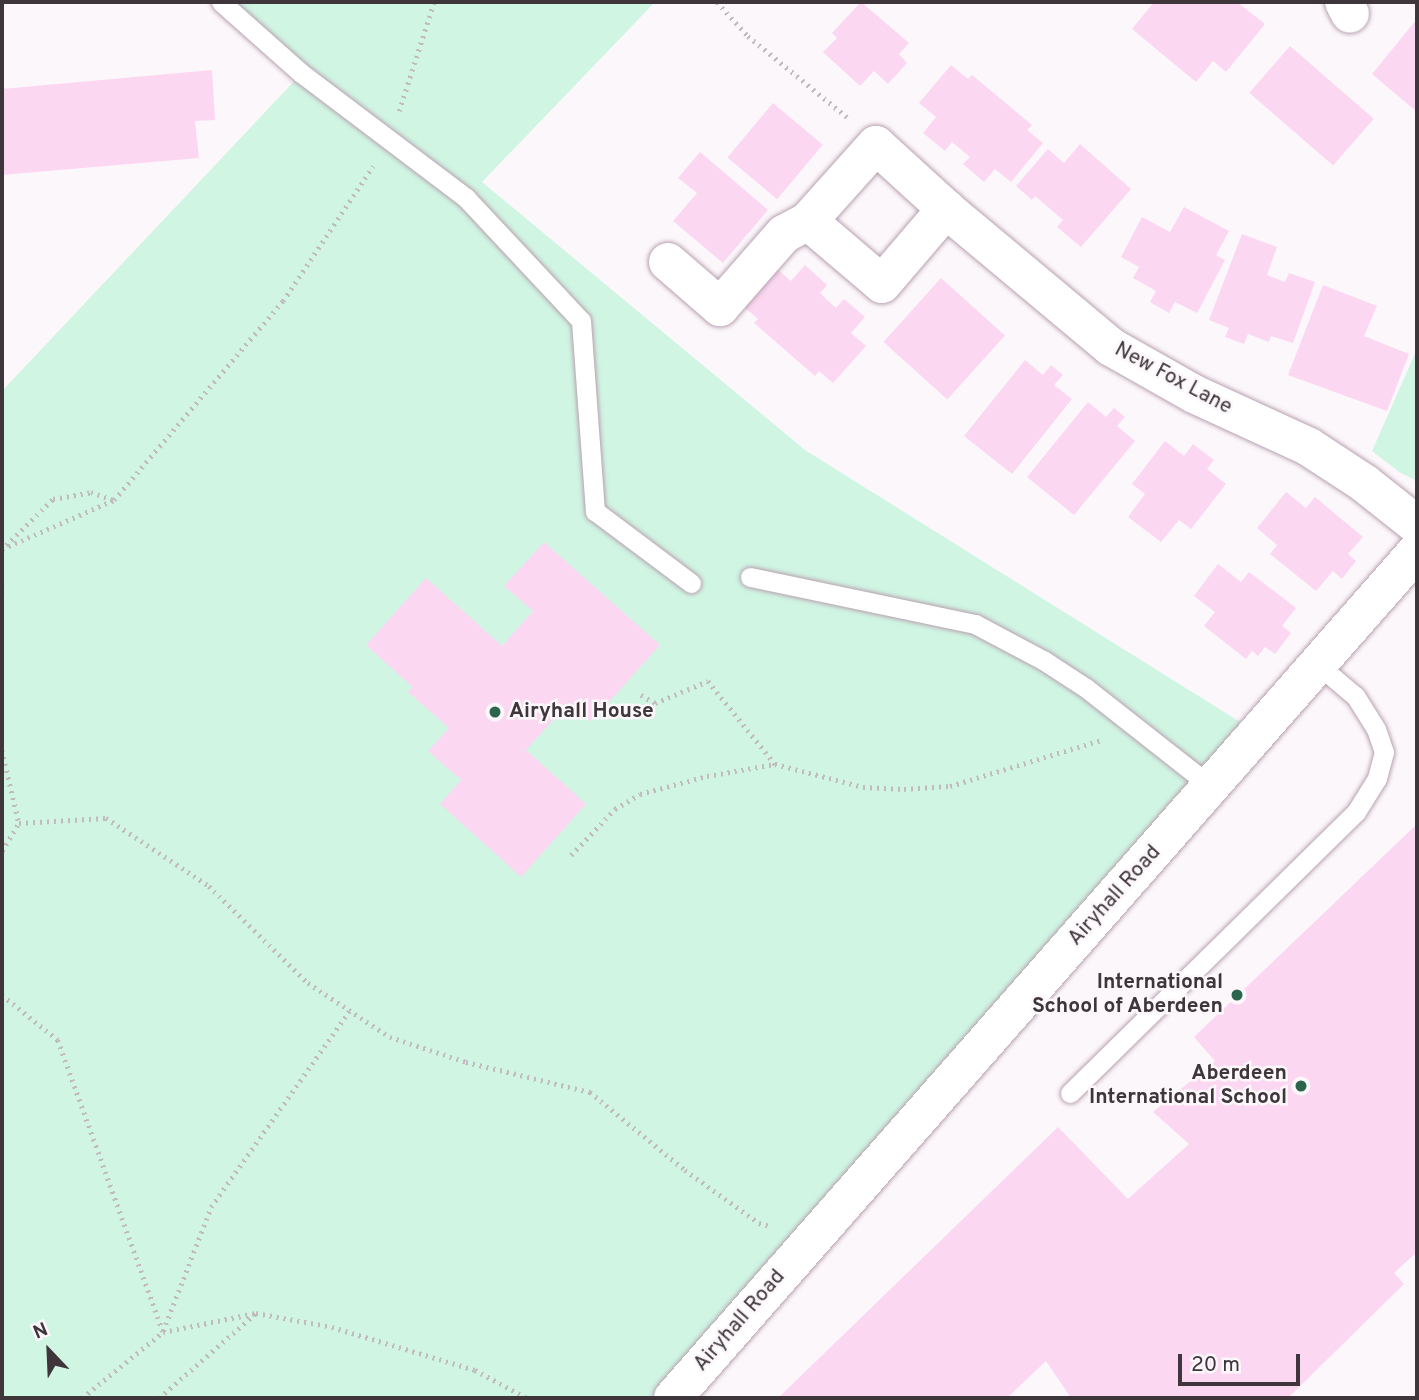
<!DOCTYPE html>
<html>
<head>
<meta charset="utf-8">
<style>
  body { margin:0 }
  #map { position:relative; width:1419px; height:1400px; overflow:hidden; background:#fcf7fb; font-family:Overpass,sans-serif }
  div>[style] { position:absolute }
  .green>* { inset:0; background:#d0f5e3 }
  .building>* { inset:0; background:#fcd7f1; transform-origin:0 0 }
  .path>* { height:4.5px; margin-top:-2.25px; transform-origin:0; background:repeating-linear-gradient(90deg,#c1bbc0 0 2px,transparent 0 7px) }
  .roads { filter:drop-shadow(0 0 2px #b8a1b1) drop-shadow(0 0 2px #b8a1b1) }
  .lane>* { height:19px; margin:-9.5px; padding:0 9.5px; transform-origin:9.5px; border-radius:9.5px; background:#fff }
  .street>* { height:38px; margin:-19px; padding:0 19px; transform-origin:19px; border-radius:19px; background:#fff }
  .dots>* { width:19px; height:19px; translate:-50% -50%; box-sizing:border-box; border:4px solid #fcf7fb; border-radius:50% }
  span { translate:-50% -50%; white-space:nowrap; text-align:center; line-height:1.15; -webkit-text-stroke:5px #fcf7fb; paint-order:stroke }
  .street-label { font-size:21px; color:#3f363c }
  .poi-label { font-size:21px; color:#3f363c; font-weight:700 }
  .left { translate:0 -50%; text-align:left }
  .right { translate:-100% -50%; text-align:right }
  .frame { position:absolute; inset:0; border:4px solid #3f363c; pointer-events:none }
  .north { position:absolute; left:14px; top:1316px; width:70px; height:70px; -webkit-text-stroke:5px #fcf7fb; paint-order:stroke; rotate:337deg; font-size:19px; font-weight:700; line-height:28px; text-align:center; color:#3f363c }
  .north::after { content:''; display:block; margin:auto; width:24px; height:32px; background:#3f363c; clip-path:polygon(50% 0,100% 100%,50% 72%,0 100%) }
  .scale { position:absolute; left:1178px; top:1354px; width:122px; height:32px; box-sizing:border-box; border:4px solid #3f363c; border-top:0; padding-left:9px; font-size:21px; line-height:24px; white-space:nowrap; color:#3f363c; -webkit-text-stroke:5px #fcf7fb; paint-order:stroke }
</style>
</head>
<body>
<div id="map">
  <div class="green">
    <i style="clip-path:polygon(221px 2px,655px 2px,482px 182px,805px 450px,1245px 725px,673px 1398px,2px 1398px,2px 391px,301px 74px)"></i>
    <i style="clip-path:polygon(1417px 349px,1417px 481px,1399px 472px,1372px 451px)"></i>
  </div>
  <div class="building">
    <i style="clip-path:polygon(861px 2px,909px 43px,899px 54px,907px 63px,888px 84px,874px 71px,860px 86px,823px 52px,837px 38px,832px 33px)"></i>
    <i style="clip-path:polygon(1154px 2px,1237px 2px,1265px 24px,1226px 72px,1213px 61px,1196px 82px,1132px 29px)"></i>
    <i style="clip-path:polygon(1417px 19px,1417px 112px,1372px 74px)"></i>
    <i style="left:1290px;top:46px;width:111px;height:62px;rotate:41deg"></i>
    <i style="clip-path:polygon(951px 65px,968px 79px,972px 75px,1032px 125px,1027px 130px,1043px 143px,1011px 182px,995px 169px,984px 182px,963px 164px,970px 157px,952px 142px,945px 151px,923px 133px,936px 117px,919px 103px)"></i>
    <i style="clip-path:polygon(212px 70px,215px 120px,195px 121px,199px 158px,2px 175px,2px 89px)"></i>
    <i style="left:773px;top:103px;width:65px;height:71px;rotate:40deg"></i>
    <i style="clip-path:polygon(1080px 144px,1131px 189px,1081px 247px,1057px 227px,1063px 220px,1035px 196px,1032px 200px,1016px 186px,1048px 149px,1064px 163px)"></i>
    <i style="clip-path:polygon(700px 152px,768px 210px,723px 263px,673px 221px,697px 193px,678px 178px)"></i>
    <i style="clip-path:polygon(1184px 207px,1229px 231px,1216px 255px,1225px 260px,1197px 313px,1175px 302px,1169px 313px,1150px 302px,1156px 291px,1133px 278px,1139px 267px,1121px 257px,1142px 217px,1170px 232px)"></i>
    <i style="clip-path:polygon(1242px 234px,1277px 247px,1267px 275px,1285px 282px,1289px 273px,1315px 282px,1293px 343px,1271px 336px,1269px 342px,1248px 334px,1244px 344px,1225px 337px,1229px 328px,1209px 320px)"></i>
    <i style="clip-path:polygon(805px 265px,827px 285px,820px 293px,827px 300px,836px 308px,844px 299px,865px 317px,851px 333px,866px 346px,833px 383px,819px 371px,815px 376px,754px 323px,758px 319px,743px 306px,776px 268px,791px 281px)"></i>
    <i style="left:941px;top:278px;width:86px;height:86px;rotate:42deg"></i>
    <i style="clip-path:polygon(1323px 285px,1377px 306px,1364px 336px,1409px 354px,1387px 411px,1288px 375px)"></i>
    <i style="clip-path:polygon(1025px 360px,1043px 375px,1051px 365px,1063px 375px,1054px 385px,1072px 399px,1012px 474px,964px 436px)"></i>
    <i style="clip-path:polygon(1088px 402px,1106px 417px,1114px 408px,1125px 417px,1117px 426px,1135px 441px,1074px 515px,1027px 477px)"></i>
    <i style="clip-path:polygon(1165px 441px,1184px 456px,1193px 444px,1214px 460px,1207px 469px,1226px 484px,1191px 529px,1179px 520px,1161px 542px,1128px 517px,1145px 494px,1132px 484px)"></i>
    <i style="clip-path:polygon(1286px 492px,1306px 508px,1315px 497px,1363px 537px,1348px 554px,1356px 561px,1342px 579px,1333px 571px,1316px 591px,1270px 554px,1277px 545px,1257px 528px)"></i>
    <i style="clip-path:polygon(544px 542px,660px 645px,591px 722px,569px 702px,526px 750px,586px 804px,521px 877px,440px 804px,461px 780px,428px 751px,449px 728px,408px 692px,412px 687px,366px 645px,426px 578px,502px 646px,533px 611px,504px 586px)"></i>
    <i style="clip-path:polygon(1218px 564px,1241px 582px,1249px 572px,1296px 608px,1282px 626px,1291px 633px,1275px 654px,1265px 647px,1258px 656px,1252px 651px,1246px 659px,1204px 626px,1215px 612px,1194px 596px)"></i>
    <i style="clip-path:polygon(1417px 824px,1417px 1252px,1394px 1273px,1404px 1284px,1288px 1398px,1071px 1398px,1046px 1361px,1007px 1398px,778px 1398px,1058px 1127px,1128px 1199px,1189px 1144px,1153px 1112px,1215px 1061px,1194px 1037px)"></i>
  </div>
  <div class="path">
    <i style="left:717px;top:2px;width:46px;rotate:47.6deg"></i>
    <i style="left:748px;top:36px;width:128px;rotate:39.3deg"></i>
    <i style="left:399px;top:111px;width:114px;rotate:-72.2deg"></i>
    <i style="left:6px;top:545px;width:66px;rotate:-44.4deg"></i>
    <i style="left:53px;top:499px;width:39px;rotate:-10deg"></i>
    <i style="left:91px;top:492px;width:23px;rotate:20deg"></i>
    <i style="left:2px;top:549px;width:122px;rotate:-23.6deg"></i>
    <i style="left:114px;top:500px;width:261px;rotate:-49.7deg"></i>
    <i style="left:283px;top:301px;width:162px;rotate:-56.3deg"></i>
    <i style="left:2px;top:585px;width:8px;rotate:90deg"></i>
    <i style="left:641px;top:695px;width:16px;rotate:30deg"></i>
    <i style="left:655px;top:703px;width:57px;rotate:-22.5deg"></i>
    <i style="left:708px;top:681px;width:107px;rotate:51.1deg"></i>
    <i style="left:775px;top:764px;width:91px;rotate:14.6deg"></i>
    <i style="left:863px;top:787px;width:41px;rotate:2.8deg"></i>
    <i style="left:904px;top:789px;width:46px;rotate:-3.7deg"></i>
    <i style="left:950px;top:786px;width:158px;rotate:-16.9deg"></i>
    <i style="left:2px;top:750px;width:75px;rotate:76.9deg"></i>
    <i style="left:19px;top:823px;width:87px;rotate:-3.3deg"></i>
    <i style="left:106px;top:818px;width:123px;rotate:33.4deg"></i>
    <i style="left:209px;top:886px;width:139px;rotate:44.4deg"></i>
    <i style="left:308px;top:983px;width:98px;rotate:33.4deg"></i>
    <i style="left:390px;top:1037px;width:80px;rotate:18.2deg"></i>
    <i style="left:466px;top:1062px;width:128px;rotate:13.6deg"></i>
    <i style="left:590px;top:1092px;width:123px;rotate:39.4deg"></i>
    <i style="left:685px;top:1170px;width:91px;rotate:35.6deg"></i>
    <i style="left:759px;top:1223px;width:11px;rotate:15deg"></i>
    <i style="left:2px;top:851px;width:33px;rotate:-59deg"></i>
    <i style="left:571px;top:855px;width:64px;rotate:-46.3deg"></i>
    <i style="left:615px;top:809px;width:29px;rotate:-31deg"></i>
    <i style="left:640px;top:794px;width:69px;rotate:-15deg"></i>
    <i style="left:707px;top:776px;width:69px;rotate:-10deg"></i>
    <i style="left:2px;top:995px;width:72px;rotate:38.8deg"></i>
    <i style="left:58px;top:1040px;width:310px;rotate:70.2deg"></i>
    <i style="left:163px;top:1331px;width:133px;rotate:-68.8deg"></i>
    <i style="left:211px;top:1207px;width:241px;rotate:-54.8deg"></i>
    <i style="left:82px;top:1398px;width:104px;rotate:-39.2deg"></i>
    <i style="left:163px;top:1332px;width:95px;rotate:-11.5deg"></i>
    <i style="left:256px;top:1313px;width:77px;rotate:10.4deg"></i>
    <i style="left:332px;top:1327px;width:149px;rotate:16.7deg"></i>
    <i style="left:475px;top:1370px;width:59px;rotate:28.3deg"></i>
    <i style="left:159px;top:1398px;width:129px;rotate:-41.2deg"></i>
  </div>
  <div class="roads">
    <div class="lane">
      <i style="left:221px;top:2px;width:107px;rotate:41.6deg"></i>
      <i style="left:301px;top:73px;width:207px;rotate:37.1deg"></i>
      <i style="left:466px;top:198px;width:168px;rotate:46.9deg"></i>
      <i style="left:581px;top:321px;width:191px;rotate:85.8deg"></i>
      <i style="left:595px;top:511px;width:120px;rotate:36.9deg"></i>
      <i style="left:750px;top:577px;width:230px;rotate:11.8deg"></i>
      <i style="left:975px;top:624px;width:77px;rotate:27.9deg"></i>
      <i style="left:1043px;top:660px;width:51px;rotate:33.1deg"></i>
      <i style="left:1086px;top:688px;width:160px;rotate:38.2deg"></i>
      <i style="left:1070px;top:1093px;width:401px;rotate:-44.5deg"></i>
      <i style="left:1356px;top:812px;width:40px;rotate:-58deg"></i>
      <i style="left:1377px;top:778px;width:27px;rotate:-75deg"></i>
      <i style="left:1384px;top:752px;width:24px;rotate:-109deg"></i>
      <i style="left:1376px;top:729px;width:39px;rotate:-122deg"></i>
      <i style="left:1355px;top:696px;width:51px;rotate:-139.8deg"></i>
    </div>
    <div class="street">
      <i style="left:1344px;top:2px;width:13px;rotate:63deg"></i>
      <i style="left:808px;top:221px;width:97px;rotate:40.4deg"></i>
      <i style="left:882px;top:284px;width:99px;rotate:-49.5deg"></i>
      <i style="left:668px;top:262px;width:69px;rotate:40.9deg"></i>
      <i style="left:720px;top:307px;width:97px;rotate:-48.8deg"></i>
      <i style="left:784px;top:234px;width:27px;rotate:-28deg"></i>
      <i style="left:808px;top:221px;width:102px;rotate:-48.2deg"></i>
      <i style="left:876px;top:145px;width:95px;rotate:42.4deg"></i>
      <i style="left:946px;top:209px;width:215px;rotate:39.9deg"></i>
      <i style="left:1111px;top:347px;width:95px;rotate:29.5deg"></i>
      <i style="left:1194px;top:394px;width:127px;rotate:24.7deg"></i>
      <i style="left:1309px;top:447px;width:66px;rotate:33.2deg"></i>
      <i style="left:1364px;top:483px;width:68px;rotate:38.4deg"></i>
      <i style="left:673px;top:1398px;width:1127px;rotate:-48.7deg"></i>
    </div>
  </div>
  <div class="dots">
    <i style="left:495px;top:712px;background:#2c654d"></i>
    <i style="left:1237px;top:995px;background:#2c654d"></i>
    <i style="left:1301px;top:1086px;background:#2c654d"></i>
  </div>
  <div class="street-label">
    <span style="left:1173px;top:379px;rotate:28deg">New Fox Lane</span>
    <span style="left:1115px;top:896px;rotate:-48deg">Airyhall Road</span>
    <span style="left:740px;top:1321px;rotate:-49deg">Airyhall Road</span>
  </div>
  <div class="poi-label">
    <span class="left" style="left:509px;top:712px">Airyhall House</span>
    <span class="right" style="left:1223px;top:995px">International<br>School of Aberdeen</span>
    <span class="right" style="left:1287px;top:1086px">Aberdeen<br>International School</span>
  </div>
  <div class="frame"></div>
  <div class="north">N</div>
  <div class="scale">20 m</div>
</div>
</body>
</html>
